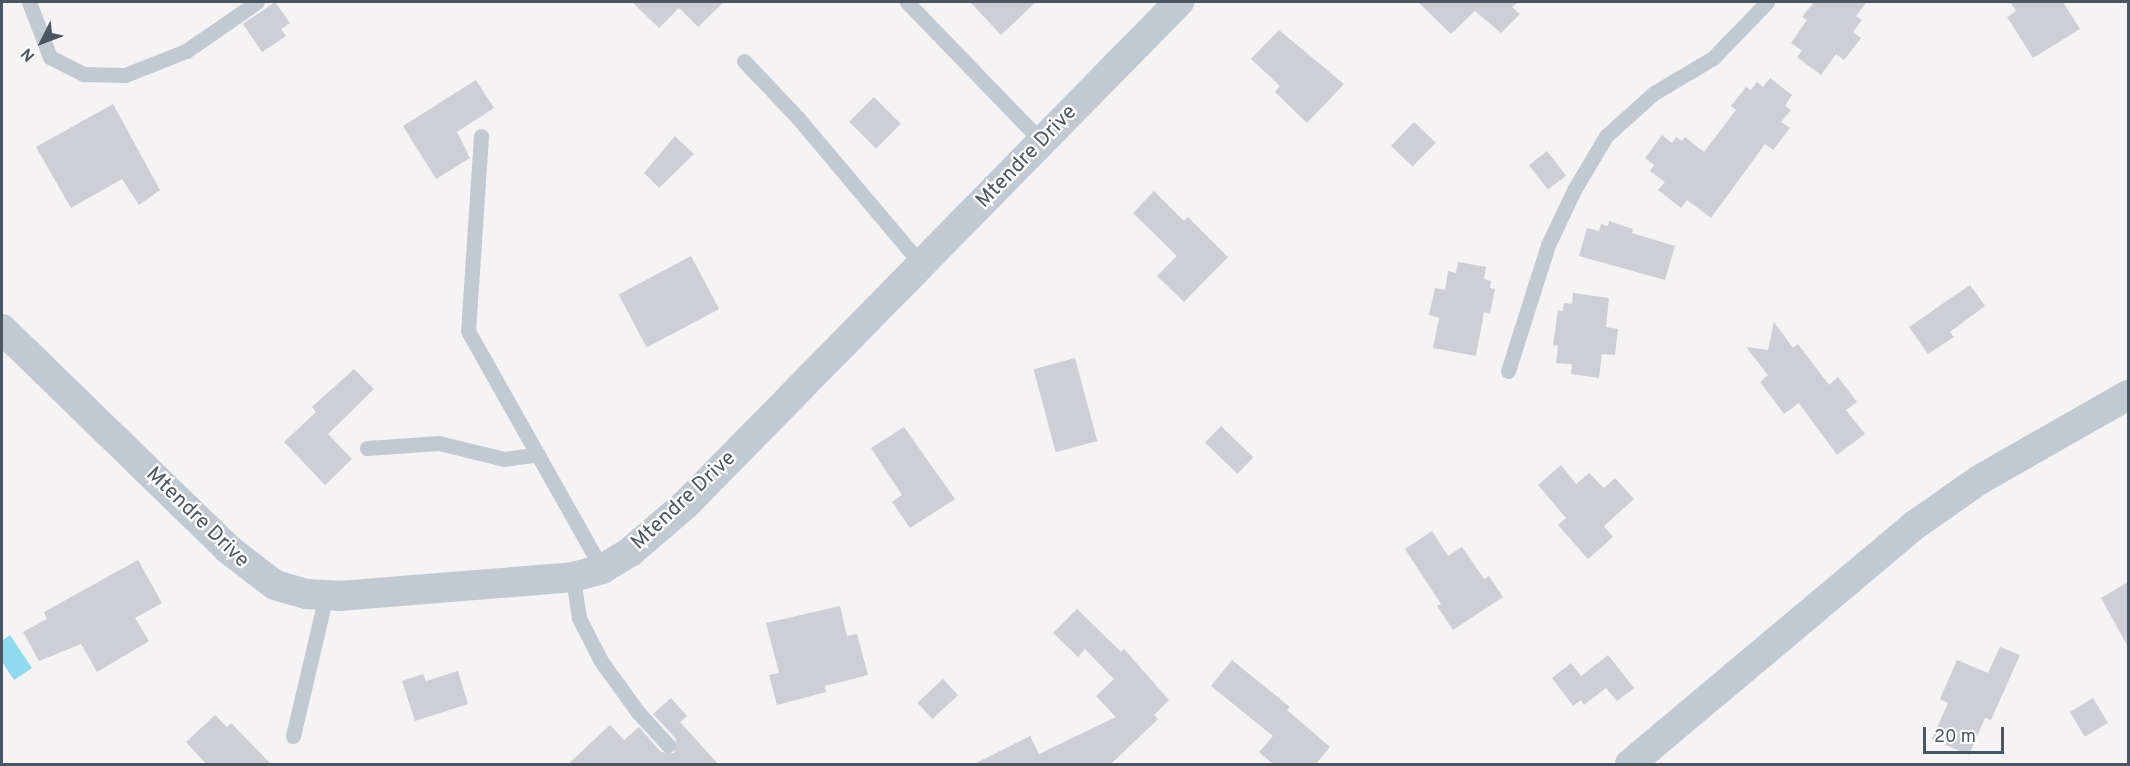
<!DOCTYPE html>
<html>
<head>
<meta charset="utf-8">
<style>
  body { margin:0 }
  #map { position:relative; width:2130px; height:766px; overflow:hidden; background:#f5f3f3; font-family:Overpass,sans-serif }
  div>[style] { position:absolute }
  .water>* { inset:0; background:#90daee }
  .building>* { inset:0; background:#cdcfd5; transform-origin:0 0 }
  .lane>* { height:15px; margin:-7.5px; padding:0 7.5px; transform-origin:7.5px; border-radius:7.5px; background:#c1cad2 }
  .street>* { height:30px; margin:-15px; padding:0 15px; transform-origin:15px; border-radius:15px; background:#c1cad2 }
  span { translate:-50% -50%; white-space:nowrap; text-align:center; line-height:1.15; -webkit-text-stroke:4.5px #fff; paint-order:stroke }
  .street-label { font-size:21px; color:#4a5661 }
  .frame { position:absolute; inset:0; border:3px solid #4a5661; pointer-events:none }
  .north { position:absolute; left:12px; top:12px; width:60px; height:60px; -webkit-text-stroke:4px #fff; paint-order:stroke; rotate:228deg; font-size:16px; font-weight:700; line-height:24px; text-align:center; color:#4a5661 }
  .north::after { content:''; display:block; margin:auto; width:21px; height:27px; background:#4a5661; clip-path:polygon(50% 0,100% 100%,50% 72%,0 100%) }
  .scale { position:absolute; left:1923px; top:727px; width:81px; height:27px; box-sizing:border-box; border:3px solid #4a5661; border-top:0; padding-left:8px; font-size:18px; line-height:21px; white-space:nowrap; color:#4a5661; -webkit-text-stroke:4px #fff; paint-order:stroke }
</style>
</head>
<body>
<div id="map">
  <div class="water">
    <i style="clip-path:polygon(10px 635px,32px 668px,14px 680px,2px 662px,2px 641px)"></i>
  </div>
  <div class="building">
    <i style="clip-path:polygon(275px 2px,290px 23px,281px 29px,286px 36px,262px 52px,243px 24px)"></i>
    <i style="clip-path:polygon(632px 2px,724px 2px,698px 27px,679px 8px,659px 28px)"></i>
    <i style="clip-path:polygon(970px 2px,1036px 2px,1001px 35px)"></i>
    <i style="clip-path:polygon(1418px 2px,1518px 2px,1512px 7px,1520px 14px,1501px 33px,1475px 11px,1451px 34px)"></i>
    <i style="clip-path:polygon(1814px 2px,1867px 2px,1856px 16px,1862px 20px,1853px 32px,1861px 38px,1844px 60px,1836px 54px,1821px 75px,1797px 57px,1802px 51px,1791px 43px,1807px 20px,1802px 17px)"></i>
    <i style="clip-path:polygon(2010px 2px,2063px 2px,2080px 29px,2033px 58px,2007px 17px,2016px 11px)"></i>
    <i style="clip-path:polygon(1279px 30px,1344px 84px,1307px 123px,1275px 92px,1280px 86px,1251px 59px)"></i>
    <i style="clip-path:polygon(1770px 78px,1792px 95px,1785px 106px,1791px 110px,1781px 122px,1790px 128px,1773px 150px,1765px 144px,1711px 218px,1687px 200px,1681px 208px,1658px 190px,1665px 182px,1650px 171px,1654px 165px,1645px 158px,1662px 135px,1672px 143px,1676px 137px,1682px 141px,1685px 137px,1704px 152px,1736px 110px,1731px 106px,1746px 87px,1751px 90px,1757px 82px,1763px 87px)"></i>
    <i style="clip-path:polygon(476px 80px,494px 108px,457px 132px,470px 158px,436px 179px,403px 126px)"></i>
    <i style="left:874px;top:97px;width:38px;height:35px;rotate:45deg"></i>
    <i style="clip-path:polygon(113px 104px,160px 190px,139px 205px,122px 179px,71px 208px,36px 147px)"></i>
    <i style="left:1414px;top:122px;width:30px;height:33px;rotate:44deg"></i>
    <i style="clip-path:polygon(675px 136px,694px 154px,659px 188px,644px 173px)"></i>
    <i style="left:1547px;top:151px;width:31px;height:23px;rotate:52deg"></i>
    <i style="clip-path:polygon(1154px 191px,1184px 221px,1188px 217px,1228px 257px,1184px 302px,1157px 276px,1177px 256px,1133px 213px)"></i>
    <i style="clip-path:polygon(1609px 221px,1633px 229px,1632px 233px,1675px 246px,1665px 280px,1579px 256px,1587px 228px,1599px 231px,1601px 224px,1608px 226px)"></i>
    <i style="left:691px;top:256px;width:60px;height:82px;rotate:62deg"></i>
    <i style="clip-path:polygon(1458px 262px,1486px 267px,1484px 279px,1491px 281px,1490px 288px,1495px 289px,1490px 314px,1484px 312px,1476px 356px,1433px 348px,1439px 318px,1429px 315px,1435px 288px,1445px 290px,1448px 271px,1456px 273px)"></i>
    <i style="clip-path:polygon(1970px 285px,1985px 306px,1950px 332px,1954px 337px,1928px 354px,1909px 327px)"></i>
    <i style="clip-path:polygon(1573px 293px,1609px 298px,1606px 327px,1618px 329px,1615px 355px,1602px 354px,1599px 378px,1571px 374px,1572px 364px,1556px 363px,1558px 346px,1553px 345px,1558px 310px,1563px 311px,1564px 303px,1572px 304px)"></i>
    <i style="clip-path:polygon(1774px 322px,1793px 348px,1798px 344px,1829px 385px,1838px 377px,1857px 402px,1846px 410px,1865px 434px,1837px 455px,1799px 403px,1784px 414px,1760px 382px,1768px 375px,1746px 347px,1768px 350px)"></i>
    <i style="left:1075px;top:358px;width:86px;height:43px;rotate:75deg"></i>
    <i style="clip-path:polygon(354px 369px,374px 389px,328px 434px,352px 459px,325px 485px,284px 442px,316px 412px,312px 407px)"></i>
    <i style="left:1221px;top:426px;width:45px;height:23px;rotate:44deg"></i>
    <i style="clip-path:polygon(904px 427px,955px 499px,910px 528px,892px 502px,902px 495px,871px 448px)"></i>
    <i style="clip-path:polygon(1561px 465px,1576px 484px,1589px 473px,1604px 488px,1615px 478px,1634px 499px,1604px 526px,1613px 537px,1588px 559px,1558px 525px,1566px 518px,1538px 485px)"></i>
    <i style="clip-path:polygon(1432px 531px,1448px 556px,1462px 547px,1484px 579px,1489px 576px,1503px 597px,1453px 630px,1437px 606px,1441px 604px,1405px 549px)"></i>
    <i style="clip-path:polygon(138px 560px,162px 603px,135px 618px,149px 641px,97px 672px,81px 644px,39px 661px,23px 632px,47px 619px,44px 612px)"></i>
    <i style="clip-path:polygon(2128px 582px,2128px 647px,2101px 598px)"></i>
    <i style="clip-path:polygon(840px 606px,847px 636px,857px 634px,868px 675px,825px 686px,826px 692px,777px 705px,769px 675px,779px 673px,766px 623px)"></i>
    <i style="clip-path:polygon(1077px 609px,1121px 652px,1124px 649px,1169px 700px,1154px 715px,1158px 719px,1110px 765px,972px 765px,1030px 736px,1039px 754px,1116px 717px,1096px 696px,1114px 679px,1085px 649px,1078px 657px,1053px 633px)"></i>
    <i style="clip-path:polygon(2000px 647px,2020px 655px,1991px 720px,1985px 718px,1969px 755px,1932px 739px,1948px 703px,1940px 699px,1957px 660px,1988px 673px)"></i>
    <i style="clip-path:polygon(1608px 655px,1634px 688px,1617px 701px,1606px 688px,1584px 705px,1581px 700px,1573px 706px,1552px 678px,1571px 663px,1581px 676px)"></i>
    <i style="clip-path:polygon(1232px 660px,1290px 707px,1287px 710px,1330px 747px,1315px 765px,1274px 765px,1259px 752px,1273px 736px,1211px 686px)"></i>
    <i style="clip-path:polygon(458px 671px,468px 704px,415px 721px,402px 681px,423px 674px,426px 681px)"></i>
    <i style="left:943px;top:679px;width:22px;height:35px;rotate:47deg"></i>
    <i style="clip-path:polygon(671px 698px,687px 716px,680px 722px,719px 765px,567px 765px,610px 725px,624px 740px,639px 727px,661px 752px,674px 753px,676px 739px,653px 714px)"></i>
    <i style="left:2093px;top:698px;width:29px;height:27px;rotate:59deg"></i>
    <i style="clip-path:polygon(215px 715px,227px 727px,231px 723px,272px 765px,207px 765px,186px 742px)"></i>
  </div>
  <div class="lane">
    <i style="left:29px;top:2px;width:59px;rotate:69.1deg"></i>
    <i style="left:50px;top:57px;width:38px;rotate:27deg"></i>
    <i style="left:84px;top:74px;width:41px;rotate:1.4deg"></i>
    <i style="left:125px;top:75px;width:66px;rotate:-21.5deg"></i>
    <i style="left:186px;top:51px;width:86px;rotate:-34.6deg"></i>
    <i style="left:907px;top:2px;width:194px;rotate:46deg"></i>
    <i style="left:744px;top:61px;width:79px;rotate:46.5deg"></i>
    <i style="left:798px;top:118px;width:191px;rotate:49.9deg"></i>
    <i style="left:481px;top:136px;width:195px;rotate:93.8deg"></i>
    <i style="left:468px;top:331px;width:273px;rotate:60.6deg"></i>
    <i style="left:1508px;top:371px;width:132px;rotate:-72.4deg"></i>
    <i style="left:1548px;top:245px;width:61px;rotate:-64.7deg"></i>
    <i style="left:1574px;top:190px;width:63px;rotate:-59.3deg"></i>
    <i style="left:1606px;top:136px;width:64px;rotate:-41.9deg"></i>
    <i style="left:1654px;top:93px;width:69px;rotate:-30.7deg"></i>
    <i style="left:1713px;top:58px;width:78px;rotate:-46deg"></i>
    <i style="left:367px;top:448px;width:72px;rotate:-4deg"></i>
    <i style="left:439px;top:443px;width:67px;rotate:13.8deg"></i>
    <i style="left:504px;top:459px;width:34px;rotate:-8deg"></i>
    <i style="left:573px;top:577px;width:41px;rotate:81.7deg"></i>
    <i style="left:579px;top:618px;width:48px;rotate:62.9deg"></i>
    <i style="left:601px;top:661px;width:62px;rotate:54.2deg"></i>
    <i style="left:637px;top:711px;width:46px;rotate:47.6deg"></i>
    <i style="left:293px;top:736px;width:145px;rotate:-76.8deg"></i>
  </div>
  <div class="street">
    <i style="left:2px;top:329px;width:315px;rotate:44.2deg"></i>
    <i style="left:228px;top:549px;width:59px;rotate:37.5deg"></i>
    <i style="left:275px;top:585px;width:32px;rotate:16deg"></i>
    <i style="left:306px;top:594px;width:33px;rotate:3deg"></i>
    <i style="left:339px;top:596px;width:235px;rotate:-4.6deg"></i>
    <i style="left:573px;top:577px;width:30px;rotate:-15deg"></i>
    <i style="left:602px;top:569px;width:33px;rotate:-31deg"></i>
    <i style="left:630px;top:552px;width:74px;rotate:-40.6deg"></i>
    <i style="left:686px;top:504px;width:704px;rotate:-45.52deg"></i>
    <i style="left:1630px;top:764px;width:372px;rotate:-40deg"></i>
    <i style="left:1915px;top:525px;width:78px;rotate:-35.1deg"></i>
    <i style="left:1979px;top:480px;width:172px;rotate:-29.7deg"></i>
  </div>
  <div class="street-label">
    <span style="left:1027px;top:157px;rotate:-46deg">Mtendre Drive</span>
    <span style="left:684px;top:501px;rotate:-43deg">Mtendre Drive</span>
    <span style="left:197px;top:518px;rotate:44deg">Mtendre Drive</span>
  </div>
  <div class="frame"></div>
  <div class="north">N</div>
  <div class="scale">20 m</div>
</div>
</body>
</html>
